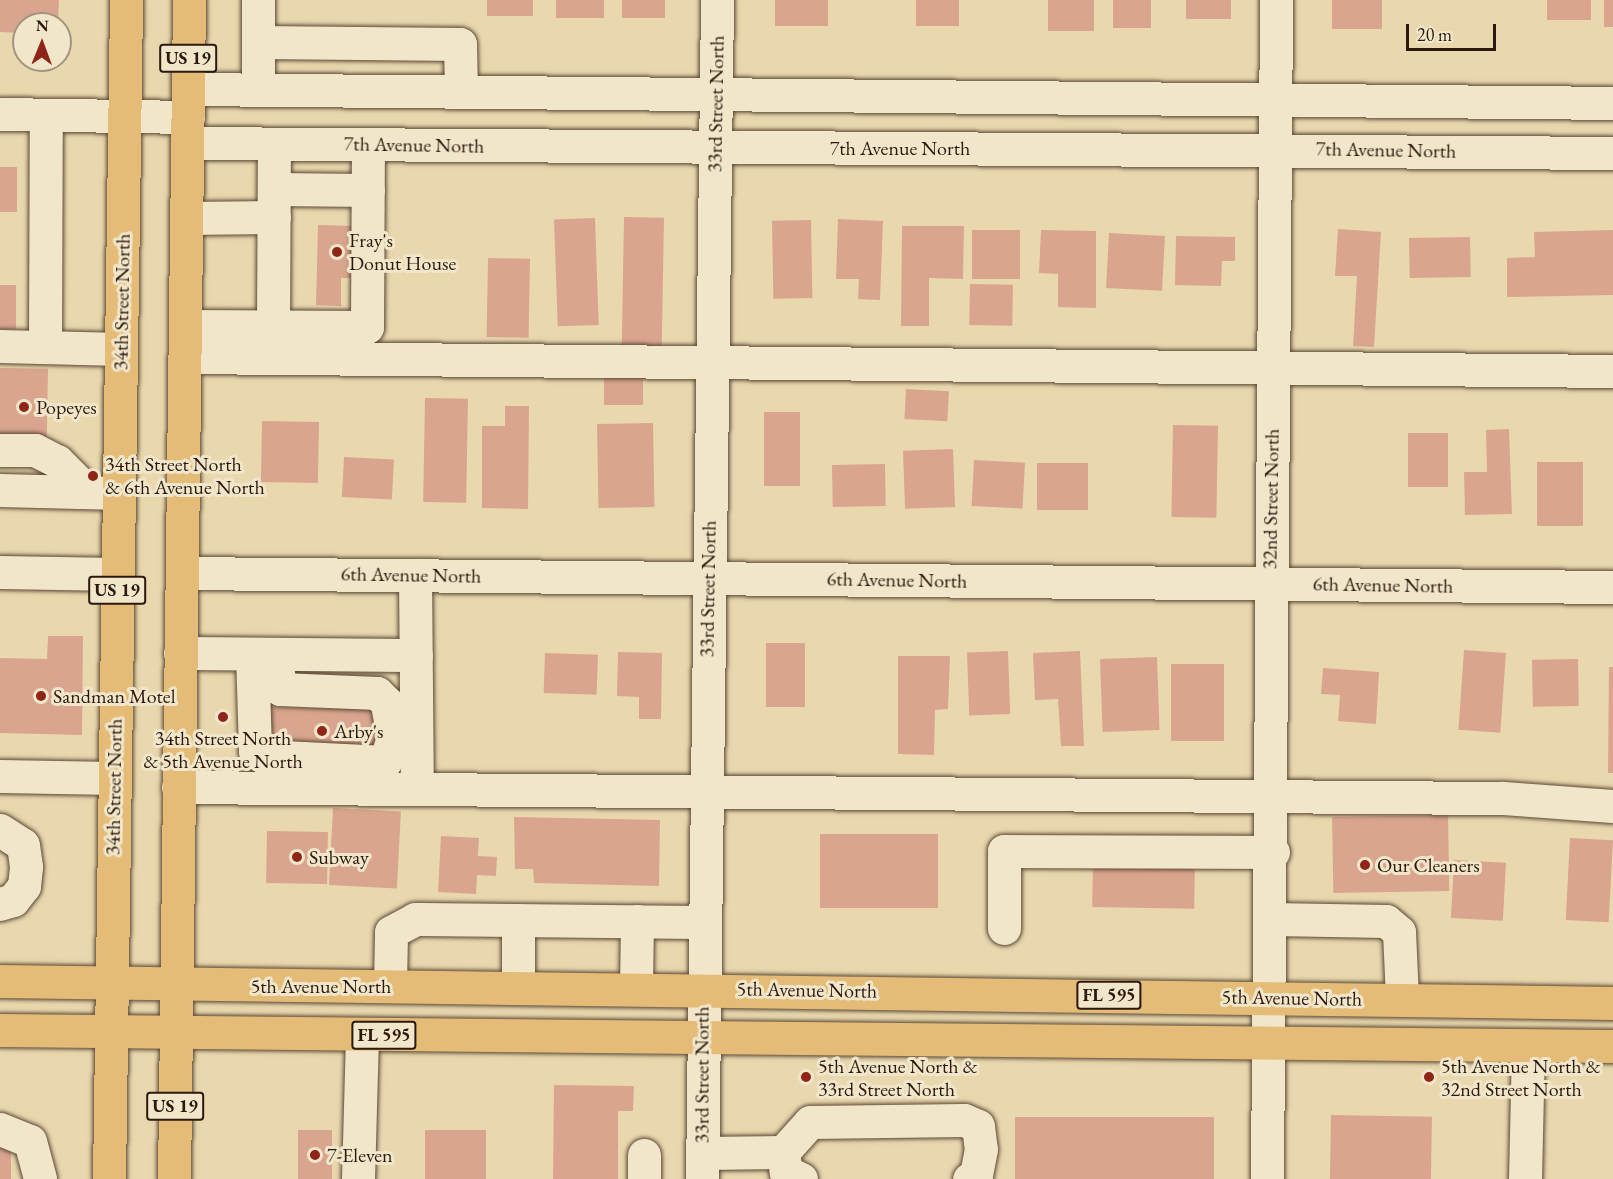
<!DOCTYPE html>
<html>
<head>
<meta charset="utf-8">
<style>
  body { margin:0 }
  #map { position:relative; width:1613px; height:1179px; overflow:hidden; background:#e9d8ae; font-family:"EB Garamond",serif }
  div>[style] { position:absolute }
  .building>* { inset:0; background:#daa58e; transform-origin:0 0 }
  .roads { filter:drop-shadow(0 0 2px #5b4835) drop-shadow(0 0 2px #5b4835) }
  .minor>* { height:33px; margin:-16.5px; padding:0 16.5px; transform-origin:16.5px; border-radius:16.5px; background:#f1e6ca }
  .major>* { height:33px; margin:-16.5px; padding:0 16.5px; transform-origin:16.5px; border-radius:16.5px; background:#e4bc77 }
  .highway>* { height:33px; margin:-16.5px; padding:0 16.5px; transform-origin:16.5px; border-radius:16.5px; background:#e4bc77 }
  .dots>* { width:16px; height:16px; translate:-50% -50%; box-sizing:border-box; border:3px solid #f1e6ca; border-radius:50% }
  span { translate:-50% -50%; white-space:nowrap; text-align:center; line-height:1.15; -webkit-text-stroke:6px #f1e6ca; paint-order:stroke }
  .shield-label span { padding:2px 4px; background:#f1e6ca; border:2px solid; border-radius:4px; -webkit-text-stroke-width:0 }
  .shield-label { font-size:18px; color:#2c180d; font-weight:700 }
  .street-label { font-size:20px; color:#2c180d }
  .poi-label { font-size:20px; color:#2c180d }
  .left { translate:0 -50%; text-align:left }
  .north { position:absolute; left:12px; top:12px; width:60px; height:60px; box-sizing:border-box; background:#f1e6ca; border:2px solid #a2947e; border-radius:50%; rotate:1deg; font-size:16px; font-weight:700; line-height:24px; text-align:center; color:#2c180d }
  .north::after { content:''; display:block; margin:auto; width:21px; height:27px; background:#8f2418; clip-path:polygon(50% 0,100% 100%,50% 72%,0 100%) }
  .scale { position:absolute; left:1406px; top:24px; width:90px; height:27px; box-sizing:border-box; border:3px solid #2c180d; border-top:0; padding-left:8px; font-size:18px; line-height:21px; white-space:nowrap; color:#2c180d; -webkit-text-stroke:4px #f1e6ca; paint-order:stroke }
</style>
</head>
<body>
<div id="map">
  <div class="building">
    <i style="clip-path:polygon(0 0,59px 0,58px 24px,24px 24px,24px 33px,0 32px)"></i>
    <i style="left:487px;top:0;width:46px;height:16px"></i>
    <i style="left:556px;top:0;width:48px;height:18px"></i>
    <i style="left:622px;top:0;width:43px;height:18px"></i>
    <i style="left:775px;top:0;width:53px;height:26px"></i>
    <i style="left:916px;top:0;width:43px;height:26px"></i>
    <i style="left:1048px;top:0;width:46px;height:31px"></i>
    <i style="left:1113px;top:0;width:38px;height:28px"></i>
    <i style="left:1186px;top:0;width:45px;height:19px"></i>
    <i style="left:1332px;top:0;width:50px;height:29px"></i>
    <i style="left:1547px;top:0;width:44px;height:20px"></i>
    <i style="left:1604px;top:0;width:9px;height:27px"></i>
    <i style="left:0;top:167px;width:17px;height:45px"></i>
    <i style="left:624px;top:217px;width:40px;height:131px;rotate:1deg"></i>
    <i style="left:595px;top:218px;width:107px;height:41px;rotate:88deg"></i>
    <i style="clip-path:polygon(838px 219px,883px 221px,880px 300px,858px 299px,859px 279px,836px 279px)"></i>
    <i style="left:811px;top:220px;width:78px;height:39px;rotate:89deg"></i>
    <i style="clip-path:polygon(318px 225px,357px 226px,356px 278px,341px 278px,341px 306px,316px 305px)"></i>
    <i style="clip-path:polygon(902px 226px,964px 226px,963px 279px,929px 278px,929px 326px,901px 326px)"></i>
    <i style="clip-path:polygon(1338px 229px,1381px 232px,1374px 347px,1353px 346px,1357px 276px,1335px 276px)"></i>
    <i style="left:972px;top:230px;width:48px;height:49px"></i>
    <i style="clip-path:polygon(1041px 230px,1096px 231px,1096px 308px,1058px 307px,1058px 274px,1039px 273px)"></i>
    <i style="clip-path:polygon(1613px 230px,1613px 295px,1507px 297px,1507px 258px,1535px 257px,1534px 232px)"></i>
    <i style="left:1109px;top:233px;width:56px;height:55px;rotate:3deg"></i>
    <i style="clip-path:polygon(1176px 236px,1235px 237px,1235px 261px,1222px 261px,1221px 286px,1175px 285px)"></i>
    <i style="left:1470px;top:237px;width:40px;height:61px;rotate:89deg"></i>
    <i style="left:488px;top:258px;width:42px;height:79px;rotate:1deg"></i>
    <i style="left:970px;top:284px;width:43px;height:41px;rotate:1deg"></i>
    <i style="left:0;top:285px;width:16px;height:44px"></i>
    <i style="left:0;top:368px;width:48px;height:77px;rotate:1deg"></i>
    <i style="left:604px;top:377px;width:39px;height:28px"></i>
    <i style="left:906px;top:389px;width:43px;height:30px;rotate:3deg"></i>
    <i style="left:425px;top:398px;width:43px;height:104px;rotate:1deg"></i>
    <i style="clip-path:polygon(505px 406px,529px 406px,528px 509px,482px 508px,482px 426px,505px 426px)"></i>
    <i style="left:764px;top:412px;width:36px;height:74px"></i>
    <i style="left:262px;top:421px;width:57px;height:61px;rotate:1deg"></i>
    <i style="left:653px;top:423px;width:84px;height:56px;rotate:89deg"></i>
    <i style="left:1173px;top:425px;width:45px;height:92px;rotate:1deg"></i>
    <i style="clip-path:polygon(1509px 429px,1512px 514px,1465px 515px,1464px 472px,1487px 472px,1486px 430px)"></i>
    <i style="left:1408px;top:433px;width:40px;height:54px"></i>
    <i style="left:953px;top:449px;width:58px;height:50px;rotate:88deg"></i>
    <i style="left:344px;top:457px;width:50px;height:40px;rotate:3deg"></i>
    <i style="left:974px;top:460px;width:51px;height:46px;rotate:3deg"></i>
    <i style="left:1537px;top:462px;width:46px;height:64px"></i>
    <i style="left:1037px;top:463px;width:51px;height:47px"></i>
    <i style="left:885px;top:464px;width:42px;height:53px;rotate:89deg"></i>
    <i style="clip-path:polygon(48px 636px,83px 636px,82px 735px,0 733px,0 658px,47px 659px)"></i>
    <i style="left:766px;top:643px;width:39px;height:64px"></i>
    <i style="left:1464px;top:650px;width:42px;height:80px;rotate:4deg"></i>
    <i style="left:1008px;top:651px;width:63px;height:41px;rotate:88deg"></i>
    <i style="clip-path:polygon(1080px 651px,1084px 746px,1061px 746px,1058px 699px,1035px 700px,1033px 653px)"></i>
    <i style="clip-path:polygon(618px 652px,662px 653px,661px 719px,639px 719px,639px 697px,617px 696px)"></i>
    <i style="left:545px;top:653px;width:53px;height:40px;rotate:2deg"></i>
    <i style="clip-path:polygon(898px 656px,950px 656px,948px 709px,935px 710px,934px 755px,898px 754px)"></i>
    <i style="left:1157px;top:657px;width:73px;height:57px;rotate:88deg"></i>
    <i style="left:1578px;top:659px;width:47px;height:46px;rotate:89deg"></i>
    <i style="left:1171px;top:664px;width:53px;height:77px"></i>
    <i style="clip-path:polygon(1609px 667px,1613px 667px,1613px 773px,1608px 773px)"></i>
    <i style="clip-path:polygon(1323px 668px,1379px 672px,1376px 724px,1338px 721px,1340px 695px,1321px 694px)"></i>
    <i style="left:260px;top:707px;width:119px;height:39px;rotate:1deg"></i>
    <i style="left:333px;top:808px;width:68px;height:77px;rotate:3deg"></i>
    <i style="left:1448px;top:815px;width:76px;height:116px;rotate:89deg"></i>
    <i style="clip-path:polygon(514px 817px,660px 820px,659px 886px,534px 883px,533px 869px,515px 869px)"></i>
    <i style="left:267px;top:831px;width:61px;height:52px;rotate:1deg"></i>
    <i style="left:938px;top:834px;width:74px;height:118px;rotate:90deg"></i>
    <i style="clip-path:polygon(441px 836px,479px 838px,478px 856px,497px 857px,496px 876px,477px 875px,476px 894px,438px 892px)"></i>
    <i style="left:1570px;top:838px;width:43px;height:82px;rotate:3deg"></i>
    <i style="left:1454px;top:860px;width:52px;height:58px;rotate:3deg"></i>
    <i style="left:1093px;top:861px;width:102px;height:46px;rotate:1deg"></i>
    <i style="clip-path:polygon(554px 1085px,634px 1086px,633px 1111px,618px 1111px,618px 1179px,553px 1179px)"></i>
    <i style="left:1331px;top:1115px;width:101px;height:64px;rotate:1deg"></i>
    <i style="left:1015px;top:1117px;width:199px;height:62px"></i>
    <i style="left:298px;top:1130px;width:34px;height:49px"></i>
    <i style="left:425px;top:1130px;width:61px;height:49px"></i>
    <i style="left:0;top:1146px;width:11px;height:33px"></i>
  </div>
  <div class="roads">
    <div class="minor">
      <i style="left:258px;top:0;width:89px;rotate:90deg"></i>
      <i style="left:258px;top:42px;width:202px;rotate:0.6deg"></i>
      <i style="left:460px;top:44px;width:48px;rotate:88.8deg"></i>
      <i style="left:188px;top:89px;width:1425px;rotate:0.56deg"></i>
      <i style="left:0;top:114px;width:188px;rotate:0.9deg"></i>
      <i style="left:188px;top:143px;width:1425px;rotate:0.4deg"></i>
      <i style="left:274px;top:189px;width:94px;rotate:0.6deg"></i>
      <i style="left:186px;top:218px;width:88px;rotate:-0.7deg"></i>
      <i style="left:185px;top:326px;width:182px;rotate:0.3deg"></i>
      <i style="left:367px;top:327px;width:183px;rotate:-89.7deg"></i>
      <i style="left:273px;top:326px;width:182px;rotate:-89.7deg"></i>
      <i style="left:0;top:346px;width:121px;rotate:1.4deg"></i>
      <i style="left:45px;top:347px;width:232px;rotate:-89.8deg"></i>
      <i style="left:185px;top:357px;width:1428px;rotate:0.56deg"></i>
      <i style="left:0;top:450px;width:35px"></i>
      <i style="left:35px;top:450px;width:25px;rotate:27deg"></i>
      <i style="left:57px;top:461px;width:44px;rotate:45deg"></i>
      <i style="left:0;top:490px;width:119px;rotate:1.4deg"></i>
      <i style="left:0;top:572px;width:117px;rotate:1deg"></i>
      <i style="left:182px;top:573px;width:1431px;rotate:0.56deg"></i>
      <i style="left:415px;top:575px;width:213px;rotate:89.5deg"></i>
      <i style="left:180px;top:653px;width:236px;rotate:0.5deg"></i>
      <i style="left:252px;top:654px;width:97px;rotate:88.2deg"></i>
      <i style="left:255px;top:751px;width:9px;rotate:36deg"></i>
      <i style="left:262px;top:756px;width:123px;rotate:2.8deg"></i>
      <i style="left:385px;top:762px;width:25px;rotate:-72deg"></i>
      <i style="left:393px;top:738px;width:36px;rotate:-100deg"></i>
      <i style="left:387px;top:703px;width:14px;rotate:-135deg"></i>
      <i style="left:377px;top:693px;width:97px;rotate:-177.6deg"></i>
      <i style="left:280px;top:689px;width:35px;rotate:-97deg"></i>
      <i style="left:0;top:776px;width:114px;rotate:1deg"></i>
      <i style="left:178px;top:787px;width:1325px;rotate:0.48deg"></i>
      <i style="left:1503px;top:798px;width:110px;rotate:4.2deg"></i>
      <i style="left:0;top:830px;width:27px;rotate:33deg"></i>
      <i style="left:23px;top:845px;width:22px;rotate:82deg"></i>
      <i style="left:26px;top:867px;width:19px;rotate:96deg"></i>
      <i style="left:24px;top:886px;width:18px;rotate:128deg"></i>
      <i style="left:13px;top:900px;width:14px;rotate:163deg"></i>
      <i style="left:1272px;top:919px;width:114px;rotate:1deg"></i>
      <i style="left:1386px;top:921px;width:17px;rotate:40deg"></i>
      <i style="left:1399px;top:932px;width:67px;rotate:87.4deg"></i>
      <i style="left:1004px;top:928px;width:77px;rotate:-90deg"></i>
      <i style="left:1004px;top:851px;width:269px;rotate:0.2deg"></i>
      <i style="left:390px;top:986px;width:54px;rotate:-88.9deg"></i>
      <i style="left:391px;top:932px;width:27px;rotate:-28deg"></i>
      <i style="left:415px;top:919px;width:288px;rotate:0.6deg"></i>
      <i style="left:518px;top:987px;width:67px;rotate:-90deg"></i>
      <i style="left:636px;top:987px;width:66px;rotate:-89.1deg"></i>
      <i style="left:0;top:1129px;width:32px;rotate:22deg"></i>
      <i style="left:30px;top:1141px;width:39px;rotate:75deg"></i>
      <i style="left:702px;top:1153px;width:81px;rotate:-0.7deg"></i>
      <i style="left:644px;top:1155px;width:24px;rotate:90deg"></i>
      <i style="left:358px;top:1179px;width:144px;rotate:-88.4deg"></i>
      <i style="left:702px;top:1179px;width:1179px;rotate:-89.27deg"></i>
      <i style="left:801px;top:1179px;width:17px;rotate:-155deg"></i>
      <i style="left:786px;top:1172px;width:20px;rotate:-99deg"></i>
      <i style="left:783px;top:1152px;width:40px;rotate:-48deg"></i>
      <i style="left:810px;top:1122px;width:154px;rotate:-0.7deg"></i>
      <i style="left:964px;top:1120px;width:15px;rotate:23deg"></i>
      <i style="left:978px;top:1126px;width:23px;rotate:83deg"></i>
      <i style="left:981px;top:1149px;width:26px;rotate:101deg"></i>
      <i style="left:976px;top:1175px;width:8px;rotate:150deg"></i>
      <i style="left:1267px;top:1179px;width:1179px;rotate:-89.56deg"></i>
      <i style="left:1525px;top:1179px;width:131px;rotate:-88.7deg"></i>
    </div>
    <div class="major">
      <i style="left:0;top:981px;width:1613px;rotate:0.78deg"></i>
      <i style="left:0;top:1030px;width:1613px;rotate:0.57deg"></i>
    </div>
    <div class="highway">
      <i style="left:109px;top:1179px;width:1179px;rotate:-89.17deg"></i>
      <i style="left:174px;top:1179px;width:1179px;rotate:-89.27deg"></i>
    </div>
  </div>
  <div class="dots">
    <i style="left:337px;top:252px;background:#8f2418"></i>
    <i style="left:24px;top:407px;background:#8f2418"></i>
    <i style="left:93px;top:476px;background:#8f2418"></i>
    <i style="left:41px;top:696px;background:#8f2418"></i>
    <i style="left:223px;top:717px;background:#8f2418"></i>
    <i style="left:322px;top:731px;background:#8f2418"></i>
    <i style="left:297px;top:857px;background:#8f2418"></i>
    <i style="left:1365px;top:865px;background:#8f2418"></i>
    <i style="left:806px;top:1077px;background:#8f2418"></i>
    <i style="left:1429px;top:1077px;background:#8f2418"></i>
    <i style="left:315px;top:1155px;background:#8f2418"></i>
  </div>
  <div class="shield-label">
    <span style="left:188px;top:58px">US 19</span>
    <span style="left:117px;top:590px">US 19</span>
    <span style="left:1109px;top:995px">FL 595</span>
    <span style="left:384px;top:1035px">FL 595</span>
    <span style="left:175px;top:1106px">US 19</span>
  </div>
  <div class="street-label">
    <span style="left:716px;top:104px;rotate:-89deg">33rd Street North</span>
    <span style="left:414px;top:145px;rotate:1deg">7th Avenue North</span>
    <span style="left:900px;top:148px">7th Avenue North</span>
    <span style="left:1386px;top:150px;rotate:1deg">7th Avenue North</span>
    <span style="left:122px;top:302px;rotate:-89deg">34th Street North</span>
    <span style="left:1271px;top:499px;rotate:-89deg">32nd Street North</span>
    <span style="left:411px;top:575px;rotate:1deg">6th Avenue North</span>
    <span style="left:897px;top:580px;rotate:1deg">6th Avenue North</span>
    <span style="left:1383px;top:585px;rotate:1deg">6th Avenue North</span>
    <span style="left:708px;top:589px;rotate:-89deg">33rd Street North</span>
    <span style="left:114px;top:787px;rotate:-89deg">34th Street North</span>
    <span style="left:321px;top:986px">5th Avenue North</span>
    <span style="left:807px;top:990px;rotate:1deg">5th Avenue North</span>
    <span style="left:1292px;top:998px;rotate:1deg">5th Avenue North</span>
    <span style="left:702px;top:1075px;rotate:-90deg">33rd Street North</span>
  </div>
  <div class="poi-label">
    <span class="left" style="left:349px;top:252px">Fray's<br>Donut House</span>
    <span class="left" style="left:36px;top:407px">Popeyes</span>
    <span class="left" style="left:105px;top:476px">34th Street North<br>&amp; 6th Avenue North</span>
    <span class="left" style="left:53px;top:696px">Sandman Motel</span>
    <span class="left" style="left:334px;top:731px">Arby's</span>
    <span style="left:223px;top:750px">34th Street North<br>&amp; 5th Avenue North</span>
    <span class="left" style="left:309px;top:857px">Subway</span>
    <span class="left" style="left:1377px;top:865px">Our Cleaners</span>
    <span class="left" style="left:818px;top:1078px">5th Avenue North &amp;<br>33rd Street North</span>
    <span class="left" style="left:1441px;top:1078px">5th Avenue North &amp;<br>32nd Street North</span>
    <span class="left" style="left:327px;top:1155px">7-Eleven</span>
  </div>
  <div class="north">N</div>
  <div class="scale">20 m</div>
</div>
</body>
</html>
